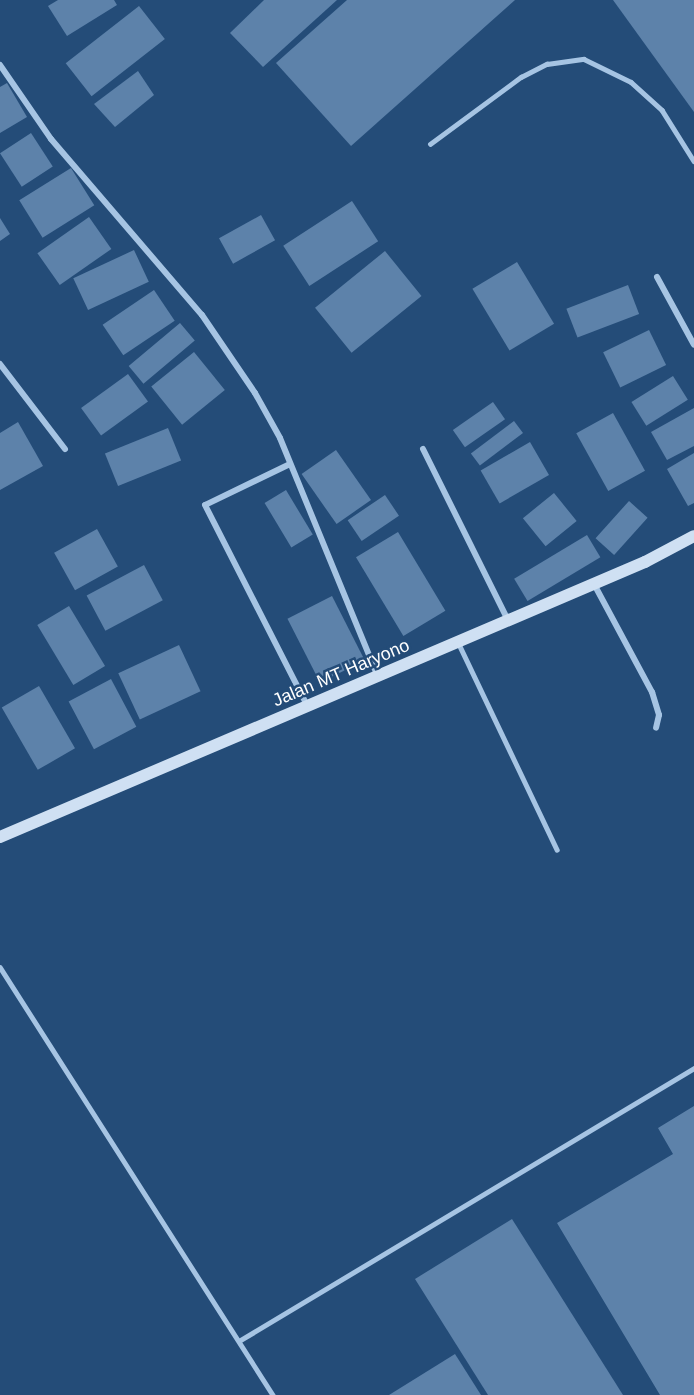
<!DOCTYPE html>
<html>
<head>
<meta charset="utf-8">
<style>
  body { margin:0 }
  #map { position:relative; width:694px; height:1395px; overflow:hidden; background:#244c78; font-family:Arial,sans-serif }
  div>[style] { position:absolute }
  .building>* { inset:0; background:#5d82aa; transform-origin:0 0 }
  .lane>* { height:4.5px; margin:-2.25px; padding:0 2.25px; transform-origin:2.25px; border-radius:2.25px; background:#a6c4e3 }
  .street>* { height:6px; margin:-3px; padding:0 3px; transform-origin:3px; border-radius:3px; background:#a6c4e3 }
  .secondary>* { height:12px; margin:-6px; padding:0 6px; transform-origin:6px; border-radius:6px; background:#cfe0f3 }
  span { translate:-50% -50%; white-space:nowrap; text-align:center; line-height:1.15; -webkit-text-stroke:5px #244c78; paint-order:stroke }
  .street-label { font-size:18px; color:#fff }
</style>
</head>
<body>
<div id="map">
  <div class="building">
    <i style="clip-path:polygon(58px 0,114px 0,117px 5px,67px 36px,48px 6px)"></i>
    <i style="clip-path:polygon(264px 0,337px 0,263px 67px,230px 33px)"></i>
    <i style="clip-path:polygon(347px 0,515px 0,351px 146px,276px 63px)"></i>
    <i style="clip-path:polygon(613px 0,694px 0,694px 112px)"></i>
    <i style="left:139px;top:6px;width:42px;height:93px;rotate:52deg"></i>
    <i style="clip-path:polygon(138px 71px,154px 95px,115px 127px,94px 104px)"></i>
    <i style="clip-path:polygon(7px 83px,27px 117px,0 133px,0 87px)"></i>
    <i style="left:31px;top:133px;width:40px;height:37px;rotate:57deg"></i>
    <i style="left:71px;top:168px;width:44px;height:61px;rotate:58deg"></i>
    <i style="left:352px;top:201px;width:48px;height:82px;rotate:57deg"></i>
    <i style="left:261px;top:215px;width:29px;height:48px;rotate:61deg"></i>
    <i style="left:89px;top:217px;width:39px;height:63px;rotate:55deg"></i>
    <i style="clip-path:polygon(0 218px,10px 234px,0 241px)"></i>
    <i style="left:134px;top:250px;width:35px;height:67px;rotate:65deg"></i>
    <i style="left:385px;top:251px;width:58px;height:90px;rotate:51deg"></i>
    <i style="left:517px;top:262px;width:72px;height:52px;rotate:59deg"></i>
    <i style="left:628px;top:285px;width:31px;height:66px;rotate:69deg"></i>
    <i style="left:154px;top:290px;width:37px;height:62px;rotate:56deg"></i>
    <i style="left:180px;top:323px;width:23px;height:67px;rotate:50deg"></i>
    <i style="left:649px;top:330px;width:39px;height:51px;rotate:64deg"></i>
    <i style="left:194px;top:352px;width:49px;height:55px;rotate:51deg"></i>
    <i style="left:128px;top:374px;width:34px;height:58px;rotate:54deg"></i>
    <i style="left:673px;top:376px;width:28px;height:49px;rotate:58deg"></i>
    <i style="left:493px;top:402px;width:21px;height:49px;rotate:55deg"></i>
    <i style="clip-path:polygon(694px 408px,694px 446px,667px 460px,651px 432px)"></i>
    <i style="left:613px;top:413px;width:66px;height:42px;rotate:61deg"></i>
    <i style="left:514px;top:421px;width:15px;height:54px;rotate:53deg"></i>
    <i style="clip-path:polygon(18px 422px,43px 466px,0 490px,0 433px)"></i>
    <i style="left:168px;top:428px;width:35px;height:68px;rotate:68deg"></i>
    <i style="left:530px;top:442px;width:38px;height:57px;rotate:60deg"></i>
    <i style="left:336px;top:450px;width:61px;height:42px;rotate:55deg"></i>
    <i style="clip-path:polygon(694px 453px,694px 503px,688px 506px,667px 469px)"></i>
    <i style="left:286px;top:490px;width:52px;height:25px;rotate:59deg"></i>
    <i style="left:554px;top:493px;width:36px;height:40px;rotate:51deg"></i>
    <i style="left:385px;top:495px;width:25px;height:45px;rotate:56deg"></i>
    <i style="left:629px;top:501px;width:25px;height:50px;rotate:42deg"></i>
    <i style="left:97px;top:529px;width:43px;height:49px;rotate:61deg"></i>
    <i style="left:398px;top:532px;width:92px;height:49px;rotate:59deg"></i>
    <i style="left:587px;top:535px;width:26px;height:85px;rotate:59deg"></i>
    <i style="left:144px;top:565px;width:40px;height:65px;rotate:62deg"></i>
    <i style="left:332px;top:596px;width:72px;height:50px;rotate:63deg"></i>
    <i style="left:69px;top:606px;width:70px;height:37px;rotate:59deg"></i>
    <i style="left:179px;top:645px;width:51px;height:67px;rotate:65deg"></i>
    <i style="left:111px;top:679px;width:54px;height:48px;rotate:62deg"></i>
    <i style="left:39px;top:686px;width:72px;height:43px;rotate:60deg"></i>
    <i style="clip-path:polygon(694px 1106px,694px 1395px,660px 1395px,557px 1223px,673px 1154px,658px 1128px)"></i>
    <i style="clip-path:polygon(512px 1219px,623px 1395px,488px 1395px,415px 1279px)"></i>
    <i style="clip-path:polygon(455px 1354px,481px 1395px,389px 1395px)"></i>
  </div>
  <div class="lane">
    <i style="left:430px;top:144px;width:113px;rotate:-36.4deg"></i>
    <i style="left:521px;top:77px;width:29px;rotate:-27deg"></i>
    <i style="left:547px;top:64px;width:37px;rotate:-8deg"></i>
    <i style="left:584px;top:59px;width:52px;rotate:26.1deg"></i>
    <i style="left:631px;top:82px;width:42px;rotate:42.1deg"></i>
    <i style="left:662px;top:110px;width:60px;rotate:57.9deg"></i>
    <i style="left:458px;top:642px;width:230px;rotate:64.5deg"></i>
    <i style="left:0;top:967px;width:508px;rotate:57.47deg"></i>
    <i style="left:239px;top:1341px;width:531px;rotate:-30.96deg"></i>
  </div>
  <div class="street">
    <i style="left:0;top:65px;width:90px;rotate:55.4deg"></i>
    <i style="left:51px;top:139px;width:232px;rotate:49.4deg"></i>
    <i style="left:202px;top:315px;width:94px;rotate:55.8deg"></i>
    <i style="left:255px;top:393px;width:51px;rotate:60.9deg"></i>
    <i style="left:280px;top:438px;width:258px;rotate:67.7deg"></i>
    <i style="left:657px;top:277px;width:77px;rotate:61.4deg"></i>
    <i style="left:0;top:364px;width:107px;rotate:52.6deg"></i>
    <i style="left:423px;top:449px;width:191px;rotate:63.6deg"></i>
    <i style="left:290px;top:464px;width:94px;rotate:154.2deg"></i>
    <i style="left:205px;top:505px;width:227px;rotate:63deg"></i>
    <i style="left:594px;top:584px;width:123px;rotate:61.8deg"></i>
    <i style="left:652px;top:692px;width:24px;rotate:73deg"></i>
    <i style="left:659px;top:715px;width:13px;rotate:103deg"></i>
  </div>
  <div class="secondary">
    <i style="left:0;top:837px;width:701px;rotate:-23.09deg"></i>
    <i style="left:645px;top:562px;width:55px;rotate:-28deg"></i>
  </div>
  <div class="street-label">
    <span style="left:341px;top:673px;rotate:-23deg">Jalan MT Haryono</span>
  </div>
</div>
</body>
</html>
